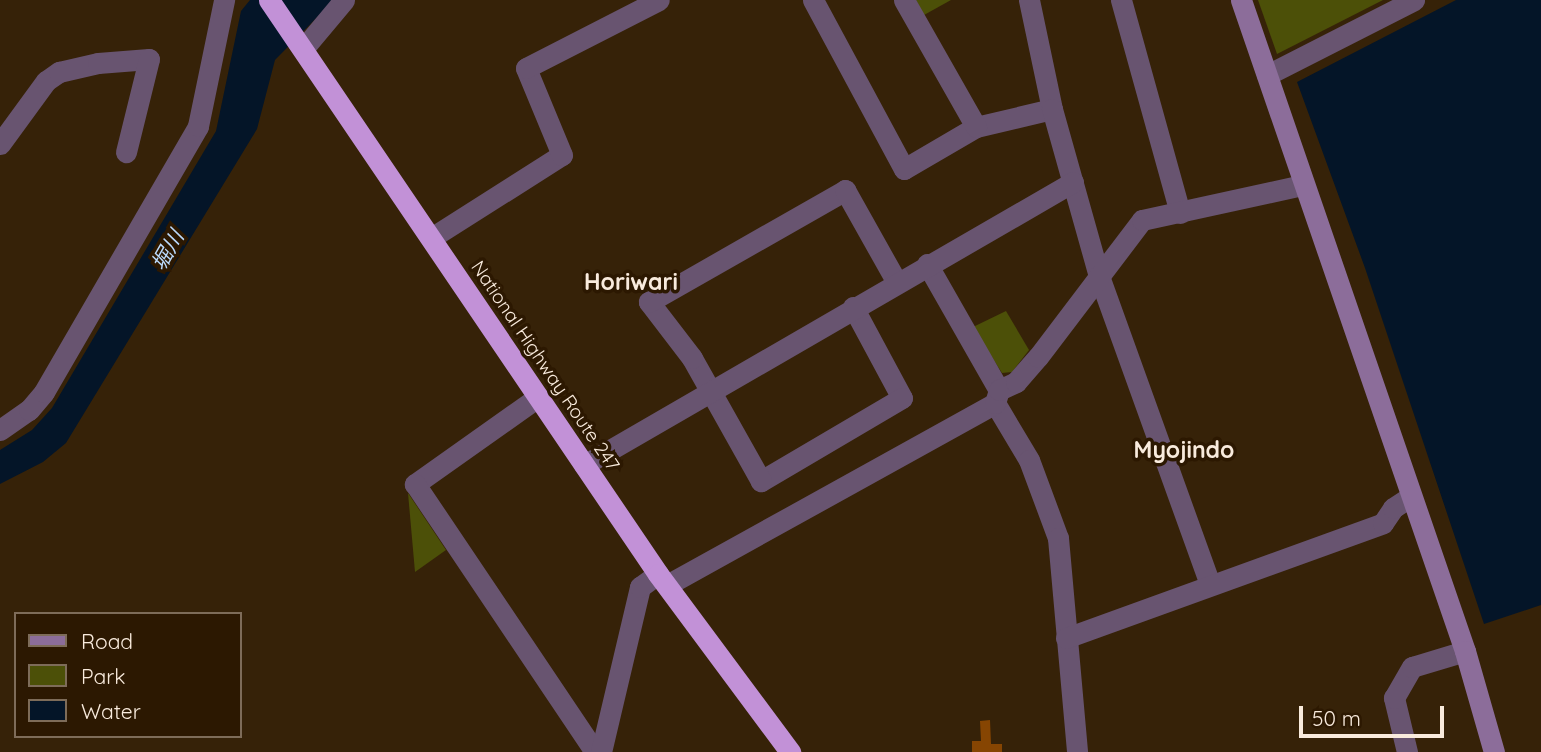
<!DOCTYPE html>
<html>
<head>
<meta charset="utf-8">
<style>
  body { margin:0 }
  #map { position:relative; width:1541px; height:752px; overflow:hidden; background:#362208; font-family:Quicksand,"Noto Sans JP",sans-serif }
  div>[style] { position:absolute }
  .green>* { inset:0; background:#4c5008 }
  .water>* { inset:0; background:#041528 }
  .building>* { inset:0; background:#864502 }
  .street>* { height:21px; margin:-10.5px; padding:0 10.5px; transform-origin:10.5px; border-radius:10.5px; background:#685470 }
  .secondary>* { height:21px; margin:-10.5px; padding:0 10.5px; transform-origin:10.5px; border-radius:10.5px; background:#8c6d9a }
  .highway>* { height:21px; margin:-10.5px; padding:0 10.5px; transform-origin:10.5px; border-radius:10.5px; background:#c291d7 }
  span { translate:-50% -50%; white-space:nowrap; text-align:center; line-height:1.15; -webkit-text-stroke:7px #2c1801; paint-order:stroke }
  .street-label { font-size:19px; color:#f9ebdd }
  .water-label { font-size:21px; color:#bbdafc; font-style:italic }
  .quarter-label { font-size:23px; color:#f9ebdd; font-weight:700 }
  .legend { position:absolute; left:14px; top:612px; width:228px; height:126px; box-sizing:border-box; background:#2c1801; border:2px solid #7e6c59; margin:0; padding:9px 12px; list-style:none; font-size:21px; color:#f9ebdd }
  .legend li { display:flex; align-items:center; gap:14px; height:35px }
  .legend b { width:35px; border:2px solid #7e6c59 }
  .scale { position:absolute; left:1299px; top:706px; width:145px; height:32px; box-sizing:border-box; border:4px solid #f9ebdd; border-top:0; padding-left:9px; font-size:21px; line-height:24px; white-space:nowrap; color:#f9ebdd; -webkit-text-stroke:5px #2c1801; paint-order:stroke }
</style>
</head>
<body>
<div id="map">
  <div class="green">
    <i style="clip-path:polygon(916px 0,951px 0,924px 15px)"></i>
    <i style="clip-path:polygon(1258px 0,1383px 0,1277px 54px)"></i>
    <i style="clip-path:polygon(1006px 311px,1029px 350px,1012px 372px,1002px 373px,973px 327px)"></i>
    <i style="clip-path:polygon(408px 493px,446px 550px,415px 572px)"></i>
  </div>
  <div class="water">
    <i style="clip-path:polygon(250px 0,334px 0,275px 60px,257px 129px,66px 443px,43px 462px,0 484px,0 450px,32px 430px,52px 408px,216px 131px,241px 11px)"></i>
    <i style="clip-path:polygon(1456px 0,1541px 0,1541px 605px,1484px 624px,1365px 268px,1297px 82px)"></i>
  </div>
  <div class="building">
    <i style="clip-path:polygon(990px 720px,991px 744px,1002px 744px,1002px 752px,972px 752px,972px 741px,981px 741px,980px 721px)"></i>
  </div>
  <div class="street">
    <i style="left:813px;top:0;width:192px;rotate:61.7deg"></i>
    <i style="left:904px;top:169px;width:83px;rotate:-30.3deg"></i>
    <i style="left:976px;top:127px;width:78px;rotate:-13.3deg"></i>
    <i style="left:904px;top:0;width:146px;rotate:60.4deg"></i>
    <i style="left:1029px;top:0;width:111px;rotate:78.1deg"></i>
    <i style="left:1052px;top:109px;width:173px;rotate:74.3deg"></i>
    <i style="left:1099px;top:276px;width:327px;rotate:70.2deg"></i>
    <i style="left:1121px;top:0;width:221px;rotate:74.5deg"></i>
    <i style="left:303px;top:49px;width:64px;rotate:-50.1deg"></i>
    <i style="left:1267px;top:75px;width:165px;rotate:-27deg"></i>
    <i style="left:0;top:144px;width:78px;rotate:-53.9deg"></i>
    <i style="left:46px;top:81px;width:16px;rotate:-35deg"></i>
    <i style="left:59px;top:72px;width:40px;rotate:-13deg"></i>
    <i style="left:98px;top:63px;width:51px;rotate:-4.5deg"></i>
    <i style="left:149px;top:59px;width:96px;rotate:103.9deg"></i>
    <i style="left:431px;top:238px;width:155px;rotate:-32.4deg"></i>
    <i style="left:562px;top:155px;width:94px;rotate:-112.5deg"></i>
    <i style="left:526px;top:68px;width:149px;rotate:-27.1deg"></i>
    <i style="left:927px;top:264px;width:145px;rotate:60.3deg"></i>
    <i style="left:853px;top:307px;width:103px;rotate:61.7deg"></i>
    <i style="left:902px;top:398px;width:164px;rotate:149.5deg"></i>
    <i style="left:761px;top:481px;width:141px;rotate:-119.3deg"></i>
    <i style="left:692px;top:358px;width:71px;rotate:-127.5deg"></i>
    <i style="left:649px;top:302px;width:226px;rotate:-29.7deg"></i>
    <i style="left:845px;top:190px;width:104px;rotate:60.7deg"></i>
    <i style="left:538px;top:397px;width:151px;rotate:144.7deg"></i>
    <i style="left:415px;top:484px;width:323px;rotate:56.1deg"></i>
    <i style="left:995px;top:403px;width:66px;rotate:59.2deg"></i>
    <i style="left:1029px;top:460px;width:83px;rotate:69.6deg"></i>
    <i style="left:1058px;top:538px;width:215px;rotate:84.9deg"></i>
    <i style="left:0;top:430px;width:35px;rotate:-35deg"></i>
    <i style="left:29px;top:410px;width:23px;rotate:-50deg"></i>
    <i style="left:44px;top:392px;width:307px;rotate:-59.9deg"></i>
    <i style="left:198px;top:126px;width:129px;rotate:-78.3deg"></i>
    <i style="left:584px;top:465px;width:565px;rotate:-30.06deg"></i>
    <i style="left:667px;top:585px;width:375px;rotate:-29deg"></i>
    <i style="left:995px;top:403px;width:14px;rotate:-73deg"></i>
    <i style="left:999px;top:390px;width:19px;rotate:-25deg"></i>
    <i style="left:1016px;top:382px;width:33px;rotate:-49deg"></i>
    <i style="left:1038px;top:357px;width:172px;rotate:-52.8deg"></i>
    <i style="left:1142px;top:220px;width:164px;rotate:-12.3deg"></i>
    <i style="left:1066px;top:638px;width:337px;rotate:-19.9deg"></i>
    <i style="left:1383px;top:523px;width:18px;rotate:-56deg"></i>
    <i style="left:1393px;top:508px;width:20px;rotate:-33deg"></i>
    <i style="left:601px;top:752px;width:170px;rotate:-76.7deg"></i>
    <i style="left:640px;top:587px;width:22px;rotate:-36deg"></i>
    <i style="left:1407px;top:752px;width:56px;rotate:-103.5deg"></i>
    <i style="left:1394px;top:698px;width:36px;rotate:-60deg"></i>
    <i style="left:1412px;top:667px;width:55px;rotate:-16.8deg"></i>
  </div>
  <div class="secondary">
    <i style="left:1241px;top:0;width:688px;rotate:71.01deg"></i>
    <i style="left:1465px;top:651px;width:105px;rotate:74deg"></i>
  </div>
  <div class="highway">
    <i style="left:269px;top:0;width:693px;rotate:55.87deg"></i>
    <i style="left:658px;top:574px;width:222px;rotate:53.4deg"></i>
  </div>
  <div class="street-label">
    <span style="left:545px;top:366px;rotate:56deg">National Highway Route 247</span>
  </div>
  <div class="water-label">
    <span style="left:167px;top:250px;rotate:-60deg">堀川</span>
  </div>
  <div class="quarter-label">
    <span style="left:631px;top:282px">Horiwari</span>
    <span style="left:1184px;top:450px">Myojindo</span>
  </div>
  <ul class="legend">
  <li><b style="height:9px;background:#8c6d9a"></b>Road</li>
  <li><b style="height:19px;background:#4c5008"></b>Park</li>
  <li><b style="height:19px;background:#041528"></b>Water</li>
  </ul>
  <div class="scale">50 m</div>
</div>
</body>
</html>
